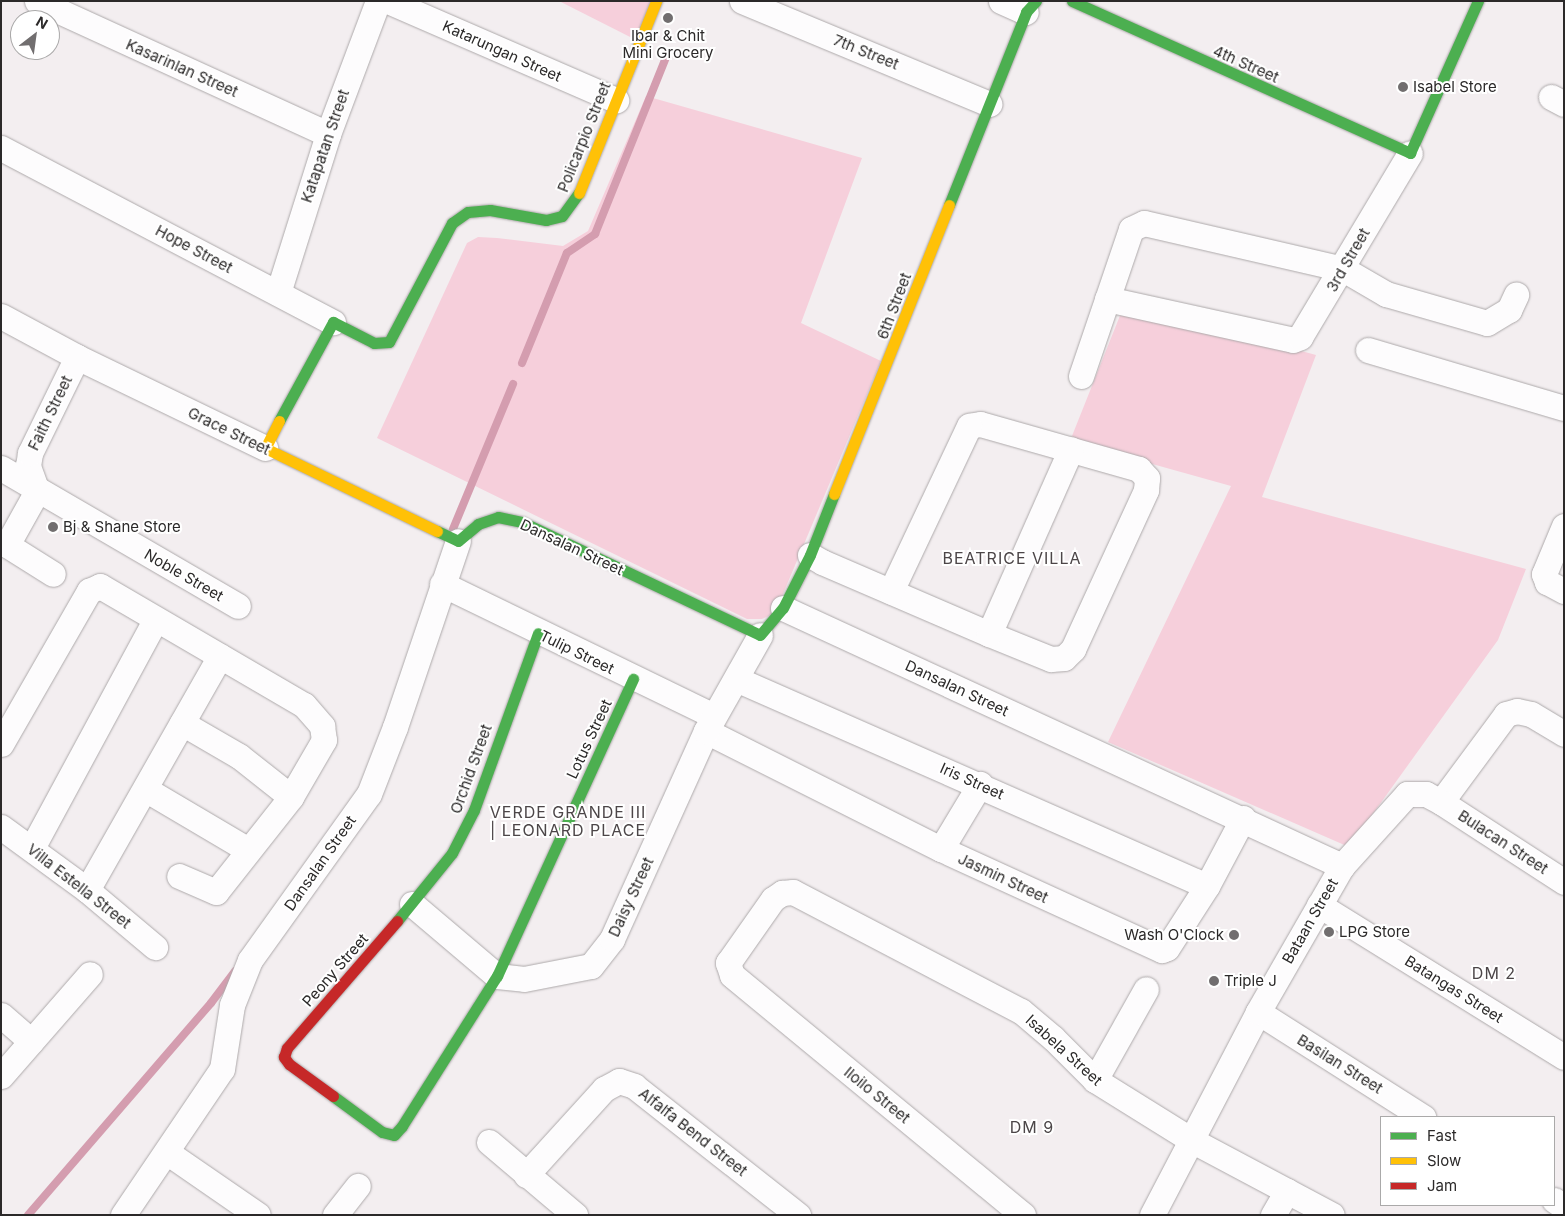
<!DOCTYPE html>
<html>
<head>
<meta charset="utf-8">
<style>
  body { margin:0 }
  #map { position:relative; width:1565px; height:1216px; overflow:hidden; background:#f3eef0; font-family:Inter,sans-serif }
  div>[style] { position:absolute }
  .green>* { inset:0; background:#f6cfdb }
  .stream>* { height:8px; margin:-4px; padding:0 4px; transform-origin:4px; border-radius:4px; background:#d49daf }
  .roads { filter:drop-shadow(0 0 1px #ada9aa) drop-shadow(0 0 1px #ada9aa) }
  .street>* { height:25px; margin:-12.5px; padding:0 12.5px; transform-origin:12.5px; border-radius:12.5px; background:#fdfcfd }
  .fast>* { height:11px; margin:-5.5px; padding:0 5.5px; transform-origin:5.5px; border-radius:5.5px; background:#4caf50 }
  .slow>* { height:11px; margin:-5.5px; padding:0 5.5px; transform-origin:5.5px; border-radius:5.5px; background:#ffc107 }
  .jam>* { height:11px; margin:-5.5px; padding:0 5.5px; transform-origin:5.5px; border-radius:5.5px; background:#c62828 }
  .dots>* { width:14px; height:14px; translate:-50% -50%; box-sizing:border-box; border:2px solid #fff; border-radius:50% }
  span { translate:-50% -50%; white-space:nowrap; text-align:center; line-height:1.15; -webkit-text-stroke:4px #fff; paint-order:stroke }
  .poi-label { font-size:15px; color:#2b2929 }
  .left { translate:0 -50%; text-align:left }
  .right { translate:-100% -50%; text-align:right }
  .street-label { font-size:15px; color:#2b2929 }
  .neighbourhood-label { font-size:16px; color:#4c4648; letter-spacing:1px }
  .frame { position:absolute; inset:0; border:2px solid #2b2929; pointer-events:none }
  .legend { position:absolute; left:1380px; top:1116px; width:175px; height:90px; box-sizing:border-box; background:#fff; border:1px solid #aaa9a9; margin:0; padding:6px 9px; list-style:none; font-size:15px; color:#2b2929 }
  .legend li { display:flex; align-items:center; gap:10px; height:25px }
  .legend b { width:25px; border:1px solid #aaa9a9 }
  .north { position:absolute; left:10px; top:10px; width:50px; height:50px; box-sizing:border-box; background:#fff; border:1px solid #aaa9a9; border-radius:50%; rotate:30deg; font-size:14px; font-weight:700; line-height:20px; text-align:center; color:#2b2929 }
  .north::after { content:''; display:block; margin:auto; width:18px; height:22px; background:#716e6f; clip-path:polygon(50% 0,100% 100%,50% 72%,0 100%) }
</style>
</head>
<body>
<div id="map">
  <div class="green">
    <i style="clip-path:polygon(559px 1px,658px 1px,640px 42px)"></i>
    <i style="clip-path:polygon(646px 96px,862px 158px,801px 323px,881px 361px,775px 613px,762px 619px,747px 619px,377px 438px,467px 243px,478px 237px,497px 238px,563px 246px,588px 231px)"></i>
    <i style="clip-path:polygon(1125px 303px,1316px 355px,1262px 497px,1526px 569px,1498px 640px,1349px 847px,1108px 742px,1231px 486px,1070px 441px)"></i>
  </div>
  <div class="stream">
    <i style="left:522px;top:363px;width:119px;rotate:-67.8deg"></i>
    <i style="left:567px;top:253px;width:34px;rotate:-34deg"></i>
    <i style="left:595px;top:234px;width:191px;rotate:-68.1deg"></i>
    <i style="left:453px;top:529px;width:157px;rotate:-67.5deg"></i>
    <i style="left:28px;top:1215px;width:280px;rotate:-49.2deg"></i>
    <i style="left:211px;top:1003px;width:40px;rotate:-53deg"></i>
  </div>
  <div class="roads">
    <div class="street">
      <i style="left:37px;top:1px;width:320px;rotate:24.6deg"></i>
      <i style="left:388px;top:1px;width:249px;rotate:23.5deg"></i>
      <i style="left:742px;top:1px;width:268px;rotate:22.6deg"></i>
      <i style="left:1001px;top:1px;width:27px;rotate:24deg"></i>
      <i style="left:1551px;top:97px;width:15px;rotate:28deg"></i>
      <i style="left:1px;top:148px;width:375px;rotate:27.7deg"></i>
      <i style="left:278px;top:293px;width:167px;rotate:-72.5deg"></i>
      <i style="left:328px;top:134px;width:142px;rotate:-69.4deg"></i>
      <i style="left:1107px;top:299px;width:190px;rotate:12.4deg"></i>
      <i style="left:1293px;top:340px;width:8px;rotate:-23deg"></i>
      <i style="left:1300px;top:337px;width:214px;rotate:-59.1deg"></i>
      <i style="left:1px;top:316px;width:86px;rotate:28.3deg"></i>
      <i style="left:77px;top:357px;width:209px;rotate:25.8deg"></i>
      <i style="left:1368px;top:350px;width:204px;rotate:16.5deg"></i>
      <i style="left:1081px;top:376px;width:155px;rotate:-71.2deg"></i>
      <i style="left:1131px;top:229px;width:14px;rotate:-25deg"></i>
      <i style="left:1144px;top:223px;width:204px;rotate:13deg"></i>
      <i style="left:1343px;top:269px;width:50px;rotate:30.2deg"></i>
      <i style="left:1386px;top:294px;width:105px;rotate:16deg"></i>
      <i style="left:1487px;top:323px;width:26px;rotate:-31deg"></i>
      <i style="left:1509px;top:310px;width:17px;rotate:-65deg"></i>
      <i style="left:1px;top:468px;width:274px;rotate:30.2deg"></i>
      <i style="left:1564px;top:526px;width:52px;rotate:112.6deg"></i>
      <i style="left:1544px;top:574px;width:9px;rotate:69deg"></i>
      <i style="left:1547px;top:582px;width:19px;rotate:28deg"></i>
      <i style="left:7px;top:545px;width:62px;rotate:-60.9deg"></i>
      <i style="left:37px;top:491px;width:27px;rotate:-110deg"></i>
      <i style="left:28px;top:466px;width:13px;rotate:-81deg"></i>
      <i style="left:30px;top:453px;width:107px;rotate:-63.9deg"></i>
      <i style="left:7px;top:545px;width:54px;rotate:32.2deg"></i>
      <i style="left:810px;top:555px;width:14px;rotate:30deg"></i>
      <i style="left:822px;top:562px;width:182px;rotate:23.3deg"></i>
      <i style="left:989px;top:634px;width:67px;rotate:22deg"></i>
      <i style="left:1051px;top:659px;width:13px;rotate:-4deg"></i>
      <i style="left:1064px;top:658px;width:13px;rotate:-45deg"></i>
      <i style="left:1073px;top:649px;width:175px;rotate:-65.3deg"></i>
      <i style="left:1146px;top:490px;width:12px;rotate:-85deg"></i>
      <i style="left:1147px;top:478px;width:12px;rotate:-132deg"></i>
      <i style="left:1139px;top:469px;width:165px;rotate:-164.2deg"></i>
      <i style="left:980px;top:424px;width:11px;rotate:170deg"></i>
      <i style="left:969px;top:426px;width:183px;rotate:115.3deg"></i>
      <i style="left:442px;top:584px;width:302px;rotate:25.9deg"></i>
      <i style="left:783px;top:608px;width:616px;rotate:24.78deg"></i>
      <i style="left:989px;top:634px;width:202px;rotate:-66.1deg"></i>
      <i style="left:736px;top:679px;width:514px;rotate:23.73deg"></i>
      <i style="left:182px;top:723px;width:66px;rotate:30.1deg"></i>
      <i style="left:239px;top:756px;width:66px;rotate:38.3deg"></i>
      <i style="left:706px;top:731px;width:263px;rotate:26.7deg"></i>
      <i style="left:941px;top:849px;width:243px;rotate:24.6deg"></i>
      <i style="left:1162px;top:950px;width:5px;rotate:-22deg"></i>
      <i style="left:1167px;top:948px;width:74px;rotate:-57.2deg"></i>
      <i style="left:1207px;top:886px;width:77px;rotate:-62.1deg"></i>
      <i style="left:1px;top:744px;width:177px;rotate:-60.1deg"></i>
      <i style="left:89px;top:591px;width:12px;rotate:-24deg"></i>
      <i style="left:100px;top:586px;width:236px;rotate:30.3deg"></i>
      <i style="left:304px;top:705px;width:28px;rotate:49deg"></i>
      <i style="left:322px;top:726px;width:14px;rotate:82deg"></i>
      <i style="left:324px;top:740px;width:66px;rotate:120.1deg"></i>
      <i style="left:291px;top:797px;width:121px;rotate:128.3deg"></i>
      <i style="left:216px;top:892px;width:40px;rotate:-156.6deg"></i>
      <i style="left:145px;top:789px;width:120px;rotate:30.6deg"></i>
      <i style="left:1441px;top:802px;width:109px;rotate:-53.5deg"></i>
      <i style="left:1506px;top:714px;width:11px;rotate:-15deg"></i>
      <i style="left:1517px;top:711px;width:14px;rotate:12deg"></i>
      <i style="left:1531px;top:714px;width:39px;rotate:31deg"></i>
      <i style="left:1px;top:827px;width:107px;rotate:36.2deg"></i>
      <i style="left:87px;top:890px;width:89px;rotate:40deg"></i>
      <i style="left:32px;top:848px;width:260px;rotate:-61.6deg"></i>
      <i style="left:941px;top:849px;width:76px;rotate:-59deg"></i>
      <i style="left:87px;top:890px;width:269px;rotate:-60.4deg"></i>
      <i style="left:412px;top:904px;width:111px;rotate:40.3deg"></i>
      <i style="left:497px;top:976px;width:27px;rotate:6deg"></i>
      <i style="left:524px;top:979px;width:68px;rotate:-11deg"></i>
      <i style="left:591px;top:966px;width:34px;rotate:-52deg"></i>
      <i style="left:612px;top:939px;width:228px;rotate:-65.7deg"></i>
      <i style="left:706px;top:731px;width:110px;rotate:-60.6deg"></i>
      <i style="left:1319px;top:905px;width:288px;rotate:31.8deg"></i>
      <i style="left:1258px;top:1012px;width:196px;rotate:32.5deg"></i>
      <i style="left:1px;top:1015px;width:40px;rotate:41deg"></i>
      <i style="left:1px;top:1076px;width:135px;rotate:-48.9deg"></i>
      <i style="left:1095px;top:1080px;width:104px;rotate:-60.7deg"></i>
      <i style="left:489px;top:1142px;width:113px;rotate:40.3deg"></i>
      <i style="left:168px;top:1153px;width:109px;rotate:34.6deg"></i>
      <i style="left:526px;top:1175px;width:116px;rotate:-47.8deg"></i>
      <i style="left:604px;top:1089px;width:17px;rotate:-28deg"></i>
      <i style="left:619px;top:1081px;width:16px;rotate:18deg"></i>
      <i style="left:634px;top:1086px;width:209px;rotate:38.2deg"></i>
      <i style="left:1554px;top:1200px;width:12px;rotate:35deg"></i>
      <i style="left:123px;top:1215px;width:176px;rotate:-55.9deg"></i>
      <i style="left:222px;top:1069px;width:65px;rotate:-81.1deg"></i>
      <i style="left:232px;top:1005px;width:48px;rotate:-68.2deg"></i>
      <i style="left:250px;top:960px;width:204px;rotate:-54.4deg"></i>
      <i style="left:369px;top:794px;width:72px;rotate:-68.8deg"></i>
      <i style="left:395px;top:727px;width:196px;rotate:-71.3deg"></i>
      <i style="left:335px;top:1215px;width:37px;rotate:-52deg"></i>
      <i style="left:1023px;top:1215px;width:377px;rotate:-140.5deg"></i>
      <i style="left:732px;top:975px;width:13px;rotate:-108deg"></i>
      <i style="left:728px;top:963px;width:78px;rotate:-54.9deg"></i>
      <i style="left:773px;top:899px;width:11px;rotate:-34deg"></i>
      <i style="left:782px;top:893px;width:11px;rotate:-5deg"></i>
      <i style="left:793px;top:892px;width:257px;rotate:27.6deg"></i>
      <i style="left:1021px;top:1011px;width:42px;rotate:40.2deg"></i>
      <i style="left:1053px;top:1038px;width:59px;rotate:45deg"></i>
      <i style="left:1095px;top:1080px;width:115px;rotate:31.9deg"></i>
      <i style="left:1193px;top:1141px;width:157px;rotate:28deg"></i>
      <i style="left:1152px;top:1215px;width:229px;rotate:-62.4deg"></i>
      <i style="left:1258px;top:1012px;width:168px;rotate:-60.1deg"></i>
      <i style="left:1342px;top:866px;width:97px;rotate:-47.9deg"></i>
      <i style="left:1407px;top:794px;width:19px"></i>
      <i style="left:1426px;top:794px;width:17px;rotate:28deg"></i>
      <i style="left:1441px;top:802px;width:147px;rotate:33deg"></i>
      <i style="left:1273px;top:1215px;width:28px;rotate:-60deg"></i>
    </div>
    <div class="fast">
      <i style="left:1072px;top:1px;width:371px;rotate:24.2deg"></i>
      <i style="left:1410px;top:153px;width:167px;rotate:-65.9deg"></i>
      <i style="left:949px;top:205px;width:208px;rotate:-68.2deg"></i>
      <i style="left:1026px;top:12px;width:15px;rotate:-48deg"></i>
      <i style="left:279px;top:421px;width:113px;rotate:-61.4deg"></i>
      <i style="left:333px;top:322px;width:46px;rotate:27.1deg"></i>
      <i style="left:374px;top:343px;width:15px;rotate:-4deg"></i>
      <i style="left:389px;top:342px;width:135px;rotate:-62.1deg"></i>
      <i style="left:452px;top:223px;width:19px;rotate:-35deg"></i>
      <i style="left:468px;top:212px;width:22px;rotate:-5deg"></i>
      <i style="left:490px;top:210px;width:57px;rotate:10.1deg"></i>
      <i style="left:546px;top:220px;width:16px;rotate:-14deg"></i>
      <i style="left:562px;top:216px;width:29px;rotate:-54deg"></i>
      <i style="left:437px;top:531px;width:23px;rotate:25deg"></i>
      <i style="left:458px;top:541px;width:26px;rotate:-40deg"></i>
      <i style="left:478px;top:524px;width:21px;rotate:-19deg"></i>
      <i style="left:498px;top:517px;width:25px;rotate:12deg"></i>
      <i style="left:522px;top:522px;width:263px;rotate:25.4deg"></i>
      <i style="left:760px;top:635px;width:35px;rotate:-50deg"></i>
      <i style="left:783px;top:608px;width:59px;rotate:-63deg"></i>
      <i style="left:810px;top:555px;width:66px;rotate:-68.5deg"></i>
      <i style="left:397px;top:921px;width:87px;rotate:-51deg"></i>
      <i style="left:452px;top:853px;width:48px;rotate:-62.9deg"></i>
      <i style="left:474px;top:810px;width:188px;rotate:-70.1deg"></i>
      <i style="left:333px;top:1096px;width:61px;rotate:36.3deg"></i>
      <i style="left:382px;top:1132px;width:12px;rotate:14deg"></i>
      <i style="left:394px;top:1135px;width:12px;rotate:-48deg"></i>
      <i style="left:402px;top:1126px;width:178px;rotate:-57.7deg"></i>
      <i style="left:497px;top:976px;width:327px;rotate:-65.4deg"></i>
    </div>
    <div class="slow">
      <i style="left:579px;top:193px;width:207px;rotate:-68.1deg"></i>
      <i style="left:279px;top:421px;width:30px;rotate:117deg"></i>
      <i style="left:265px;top:448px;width:191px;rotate:25.8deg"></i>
      <i style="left:834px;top:494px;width:311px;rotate:-68.3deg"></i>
    </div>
    <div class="jam">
      <i style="left:333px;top:1096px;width:54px;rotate:-144deg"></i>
      <i style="left:289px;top:1064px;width:9px;rotate:-126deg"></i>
      <i style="left:284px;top:1057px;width:9px;rotate:-72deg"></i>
      <i style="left:287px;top:1048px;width:168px;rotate:-49.1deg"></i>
    </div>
  </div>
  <div class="dots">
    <i style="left:668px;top:18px;background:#716e6f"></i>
    <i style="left:1403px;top:87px;background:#716e6f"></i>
    <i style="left:53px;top:527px;background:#716e6f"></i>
    <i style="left:1329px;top:932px;background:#716e6f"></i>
    <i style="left:1234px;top:935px;background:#716e6f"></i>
    <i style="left:1214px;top:981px;background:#716e6f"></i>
  </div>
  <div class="poi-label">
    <span style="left:668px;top:44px">Ibar &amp; Chit<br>Mini Grocery</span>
    <span class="left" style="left:1413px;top:87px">Isabel Store</span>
    <span class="left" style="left:63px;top:527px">Bj &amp; Shane Store</span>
    <span class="left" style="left:1339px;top:932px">LPG Store</span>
    <span class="right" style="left:1224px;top:935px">Wash O'Clock</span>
    <span class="left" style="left:1224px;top:981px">Triple J</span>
  </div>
  <div class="street-label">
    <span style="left:502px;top:51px;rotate:24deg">Katarungan Street</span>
    <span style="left:866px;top:52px;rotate:22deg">7th Street</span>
    <span style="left:1246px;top:64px;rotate:24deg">4th Street</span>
    <span style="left:182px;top:68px;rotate:24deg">Kasarinlan Street</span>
    <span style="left:584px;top:137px;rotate:-68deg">Policarpio Street</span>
    <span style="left:325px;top:146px;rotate:-71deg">Katapatan Street</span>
    <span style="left:194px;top:249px;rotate:28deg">Hope Street</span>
    <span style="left:1348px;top:260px;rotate:-60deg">3rd Street</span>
    <span style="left:894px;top:306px;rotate:-69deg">6th Street</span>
    <span style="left:50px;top:413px;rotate:-64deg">Faith Street</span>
    <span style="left:229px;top:431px;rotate:26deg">Grace Street</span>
    <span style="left:572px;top:547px;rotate:25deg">Dansalan Street</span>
    <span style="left:184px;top:575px;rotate:30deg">Noble Street</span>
    <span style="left:577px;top:652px;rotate:26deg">Tulip Street</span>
    <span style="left:957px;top:688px;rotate:25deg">Dansalan Street</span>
    <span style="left:589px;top:739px;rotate:-65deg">Lotus Street</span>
    <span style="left:471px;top:769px;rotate:-70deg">Orchid Street</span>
    <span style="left:972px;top:781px;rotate:24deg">Iris Street</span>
    <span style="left:1503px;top:842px;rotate:33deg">Bulacan Street</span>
    <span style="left:320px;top:863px;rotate:-55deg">Dansalan Street</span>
    <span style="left:1003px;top:878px;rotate:25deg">Jasmin Street</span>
    <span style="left:79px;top:886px;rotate:38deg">Villa Estella Street</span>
    <span style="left:631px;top:897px;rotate:-65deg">Daisy Street</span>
    <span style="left:1310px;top:921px;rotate:-60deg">Bataan Street</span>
    <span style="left:335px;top:970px;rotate:-49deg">Peony Street</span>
    <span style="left:1454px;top:989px;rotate:32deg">Batangas Street</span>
    <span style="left:1064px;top:1050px;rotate:42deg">Isabela Street</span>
    <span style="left:1340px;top:1064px;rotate:32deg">Basilan Street</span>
    <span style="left:877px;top:1095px;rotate:39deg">Iloilo Street</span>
    <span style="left:693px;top:1132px;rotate:38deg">Alfalfa Bend Street</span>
  </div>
  <div class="neighbourhood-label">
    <span style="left:1012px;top:558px">BEATRICE VILLA</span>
    <span style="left:568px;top:821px">VERDE GRANDE III<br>| LEONARD PLACE</span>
    <span style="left:1494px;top:973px">DM 2</span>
    <span style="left:1032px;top:1127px">DM 9</span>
  </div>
  <div class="frame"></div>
  <ul class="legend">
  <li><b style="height:6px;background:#4caf50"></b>Fast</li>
  <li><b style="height:6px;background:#ffc107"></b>Slow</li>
  <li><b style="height:6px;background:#c62828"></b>Jam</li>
  </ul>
  <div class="north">N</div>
</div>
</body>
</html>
